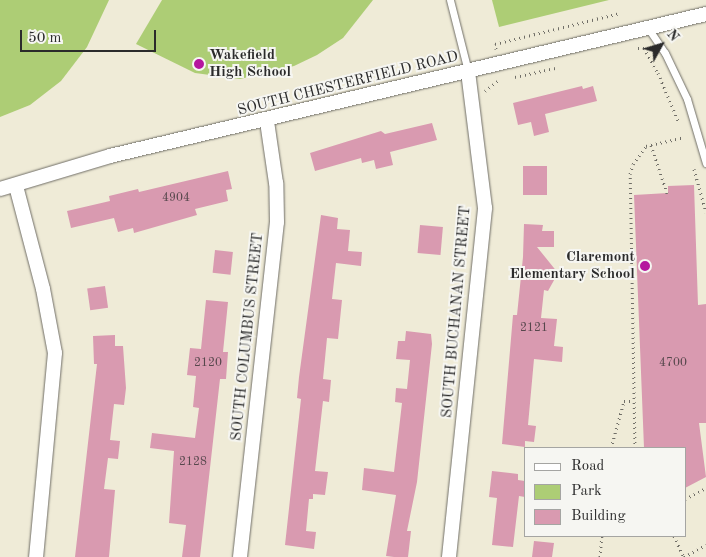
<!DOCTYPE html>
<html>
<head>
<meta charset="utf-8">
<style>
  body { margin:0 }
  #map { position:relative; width:706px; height:557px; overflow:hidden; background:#efebd7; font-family:"Old Standard TT",serif }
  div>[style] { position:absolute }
  .green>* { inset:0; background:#adcd75 }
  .building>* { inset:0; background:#d99ab0; transform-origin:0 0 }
  .path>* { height:3px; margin-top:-1.5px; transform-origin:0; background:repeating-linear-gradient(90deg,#706e67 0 1px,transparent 0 5px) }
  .roads { filter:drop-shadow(0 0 1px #706e67) drop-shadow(0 0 1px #706e67) }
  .service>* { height:7px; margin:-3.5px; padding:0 3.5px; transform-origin:3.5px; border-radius:3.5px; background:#fff }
  .minor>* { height:14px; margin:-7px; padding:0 7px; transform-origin:7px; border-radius:7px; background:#fff }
  .dots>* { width:14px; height:14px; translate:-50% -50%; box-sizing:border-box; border:2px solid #f6f6f2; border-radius:50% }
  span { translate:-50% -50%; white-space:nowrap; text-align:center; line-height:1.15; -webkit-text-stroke:4px #f6f6f2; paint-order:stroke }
  .number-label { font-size:12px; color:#56474c }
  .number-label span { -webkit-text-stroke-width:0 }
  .poi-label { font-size:15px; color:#2b2b2b; font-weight:700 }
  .left { translate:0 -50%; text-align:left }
  .right { translate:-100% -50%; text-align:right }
  .street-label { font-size:15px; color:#2b2b2b }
  .legend { position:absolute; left:524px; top:447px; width:162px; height:90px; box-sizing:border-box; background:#f6f6f2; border:1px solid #a5a5a2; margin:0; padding:6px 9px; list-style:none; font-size:15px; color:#2b2b2b }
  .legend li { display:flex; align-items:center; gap:10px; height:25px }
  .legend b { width:25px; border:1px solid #a5a5a2 }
  .north { position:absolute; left:636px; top:20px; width:50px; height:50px; -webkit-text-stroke:4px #f6f6f2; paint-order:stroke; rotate:51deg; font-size:14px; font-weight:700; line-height:20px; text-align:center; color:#2b2b2b }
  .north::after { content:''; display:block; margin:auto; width:18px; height:22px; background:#2b2b2b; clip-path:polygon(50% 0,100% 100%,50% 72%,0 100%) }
  .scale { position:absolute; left:20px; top:30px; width:136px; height:22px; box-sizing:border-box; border:2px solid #2b2b2b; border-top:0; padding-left:6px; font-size:15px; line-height:18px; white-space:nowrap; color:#2b2b2b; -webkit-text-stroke:4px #f6f6f2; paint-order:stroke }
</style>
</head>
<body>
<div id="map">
  <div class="green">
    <i style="clip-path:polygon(0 0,109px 0,87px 47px,61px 81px,30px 105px,0 117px)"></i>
    <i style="clip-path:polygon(162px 0,373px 0,343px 38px,317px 55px,294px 66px,240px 79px,195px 73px,136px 44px)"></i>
    <i style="clip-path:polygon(492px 0,609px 0,499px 27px)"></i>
  </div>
  <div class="building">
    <i style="clip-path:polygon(582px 86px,583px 89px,593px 86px,597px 101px,545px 114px,549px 132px,534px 136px,531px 122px,518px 125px,513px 103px)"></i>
    <i style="clip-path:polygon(432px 123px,437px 140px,390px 152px,393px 165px,376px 169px,374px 160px,362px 163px,361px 158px,315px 171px,310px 153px,381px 131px,385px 134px)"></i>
    <i style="left:523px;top:166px;width:24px;height:29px"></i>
    <i style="clip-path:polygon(228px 171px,232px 189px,226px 190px,228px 201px,195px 209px,197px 215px,134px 233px,133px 228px,118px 232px,114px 218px,71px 228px,67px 211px,110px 201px,109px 196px,138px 189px,139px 192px)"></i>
    <i style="clip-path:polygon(694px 185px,698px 305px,706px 304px,706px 423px,699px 423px,706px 477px,685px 488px,685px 448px,644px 448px,634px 195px,668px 193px,668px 186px)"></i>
    <i style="clip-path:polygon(321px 215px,338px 218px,337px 229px,350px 230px,348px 251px,362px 252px,361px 266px,336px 263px,332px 299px,342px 300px,338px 339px,327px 338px,323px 379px,331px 380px,329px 402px,323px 401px,315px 471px,328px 472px,325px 495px,313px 494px,313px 499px,309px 499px,306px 531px,316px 532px,314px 549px,285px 545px,301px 399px,297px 398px,299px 377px)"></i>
    <i style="clip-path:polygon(524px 224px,543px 225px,542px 231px,554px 231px,554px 247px,537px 247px,558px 273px,548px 291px,544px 290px,541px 318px,557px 319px,554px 346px,563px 347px,562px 362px,534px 359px,528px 425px,536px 426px,534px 442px,525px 441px,525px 447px,502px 444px,513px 315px,517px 315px,523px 257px)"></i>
    <i style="left:420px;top:225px;width:23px;height:28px;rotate:5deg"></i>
    <i style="left:215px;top:250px;width:18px;height:23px;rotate:6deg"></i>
    <i style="left:105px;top:286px;width:22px;height:18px;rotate:82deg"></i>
    <i style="clip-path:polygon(206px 300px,228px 302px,223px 352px,228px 352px,226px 379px,220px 379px,200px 557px,182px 557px,186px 525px,169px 523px,174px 451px,150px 448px,152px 433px,195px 438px,199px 408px,193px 407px,196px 376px,187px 375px,190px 348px,201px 349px)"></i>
    <i style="clip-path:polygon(406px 331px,431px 334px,432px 344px,417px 482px,407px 531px,411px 531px,408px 557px,394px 557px,386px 556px,396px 495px,362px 490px,364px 468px,394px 472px,402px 403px,395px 402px,396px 388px,407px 389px,410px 360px,396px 359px,398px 341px,405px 341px)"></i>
    <i style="clip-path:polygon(115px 335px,115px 346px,123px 346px,126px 388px,124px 405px,114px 404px,110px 440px,120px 441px,118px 459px,108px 458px,104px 489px,115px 490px,109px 557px,75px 557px,97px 364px,94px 364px,93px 336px)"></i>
    <i style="clip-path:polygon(492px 471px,518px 474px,518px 480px,525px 481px,525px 497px,519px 496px,513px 547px,492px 545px,497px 498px,489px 497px)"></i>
    <i style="clip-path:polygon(534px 541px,554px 543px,552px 557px,532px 557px)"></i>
  </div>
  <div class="path">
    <i style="left:638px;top:48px;width:6px"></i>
    <i style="left:644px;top:48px;width:29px;rotate:61deg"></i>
    <i style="left:658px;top:73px;width:54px;rotate:67.2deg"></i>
    <i style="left:496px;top:49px;width:5px;rotate:-101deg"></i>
    <i style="left:495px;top:44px;width:129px;rotate:-13.9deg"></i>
    <i style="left:515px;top:77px;width:41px;rotate:-12.7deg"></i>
    <i style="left:485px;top:91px;width:18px;rotate:-38deg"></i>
    <i style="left:651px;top:145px;width:51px;rotate:71.6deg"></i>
    <i style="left:694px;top:169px;width:45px;rotate:74.4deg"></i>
    <i style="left:611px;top:448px;width:49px;rotate:-74.5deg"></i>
    <i style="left:624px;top:401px;width:9px"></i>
    <i style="left:635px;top:448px;width:274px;rotate:-91deg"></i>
    <i style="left:630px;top:174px;width:10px;rotate:-73deg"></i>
    <i style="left:633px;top:164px;width:22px;rotate:-54deg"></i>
    <i style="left:646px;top:146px;width:39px;rotate:-13deg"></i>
    <i style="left:685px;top:499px;width:24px;rotate:-28deg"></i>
    <i style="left:674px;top:536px;width:23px;rotate:65deg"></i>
    <i style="left:684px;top:557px;width:25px;rotate:-29deg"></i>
    <i style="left:600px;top:557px;width:21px;rotate:-85deg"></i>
  </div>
  <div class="roads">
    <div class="service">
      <i style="left:450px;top:0;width:73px;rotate:75.8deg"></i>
      <i style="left:648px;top:28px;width:30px;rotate:56deg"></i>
      <i style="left:665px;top:53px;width:51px;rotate:64.4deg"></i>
      <i style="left:687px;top:99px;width:67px;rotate:73.5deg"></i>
    </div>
    <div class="minor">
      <i style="left:16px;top:186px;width:106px;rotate:75.3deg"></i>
      <i style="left:43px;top:289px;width:65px;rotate:79.4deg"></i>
      <i style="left:55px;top:353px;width:205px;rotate:95.3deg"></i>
      <i style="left:0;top:189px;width:115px;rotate:-16.7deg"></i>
      <i style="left:110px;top:156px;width:613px;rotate:-13.4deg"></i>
      <i style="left:240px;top:557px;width:337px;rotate:-83.7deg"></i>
      <i style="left:277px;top:222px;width:39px;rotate:-91deg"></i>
      <i style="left:276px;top:183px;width:63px;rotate:-98.3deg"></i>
      <i style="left:449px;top:557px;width:351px;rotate:-84.1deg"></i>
      <i style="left:485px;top:208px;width:138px;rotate:-97.1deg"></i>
    </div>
  </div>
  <div class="dots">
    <i style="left:199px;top:64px;background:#b5179e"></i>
    <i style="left:645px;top:266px;background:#b5179e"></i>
  </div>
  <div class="number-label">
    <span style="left:176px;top:199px">4904</span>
    <span style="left:534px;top:329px">2121</span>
    <span style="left:208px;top:364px">2120</span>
    <span style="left:673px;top:364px">4700</span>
    <span style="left:193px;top:463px">2128</span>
  </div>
  <div class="poi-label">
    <span class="left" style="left:209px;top:64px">Wakefield<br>High School</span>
    <span class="right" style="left:635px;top:266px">Claremont<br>Elementary School</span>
  </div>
  <div class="street-label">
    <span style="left:348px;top:84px;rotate:-14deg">SOUTH CHESTERFIELD ROAD</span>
    <span style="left:457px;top:312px;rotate:-85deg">SOUTH BUCHANAN STREET</span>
    <span style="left:248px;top:337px;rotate:-84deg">SOUTH COLUMBUS STREET</span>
  </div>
  <ul class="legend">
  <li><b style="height:6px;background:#fff"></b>Road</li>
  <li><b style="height:14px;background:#adcd75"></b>Park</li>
  <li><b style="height:14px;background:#d99ab0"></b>Building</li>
  </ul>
  <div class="north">N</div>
  <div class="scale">50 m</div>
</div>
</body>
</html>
